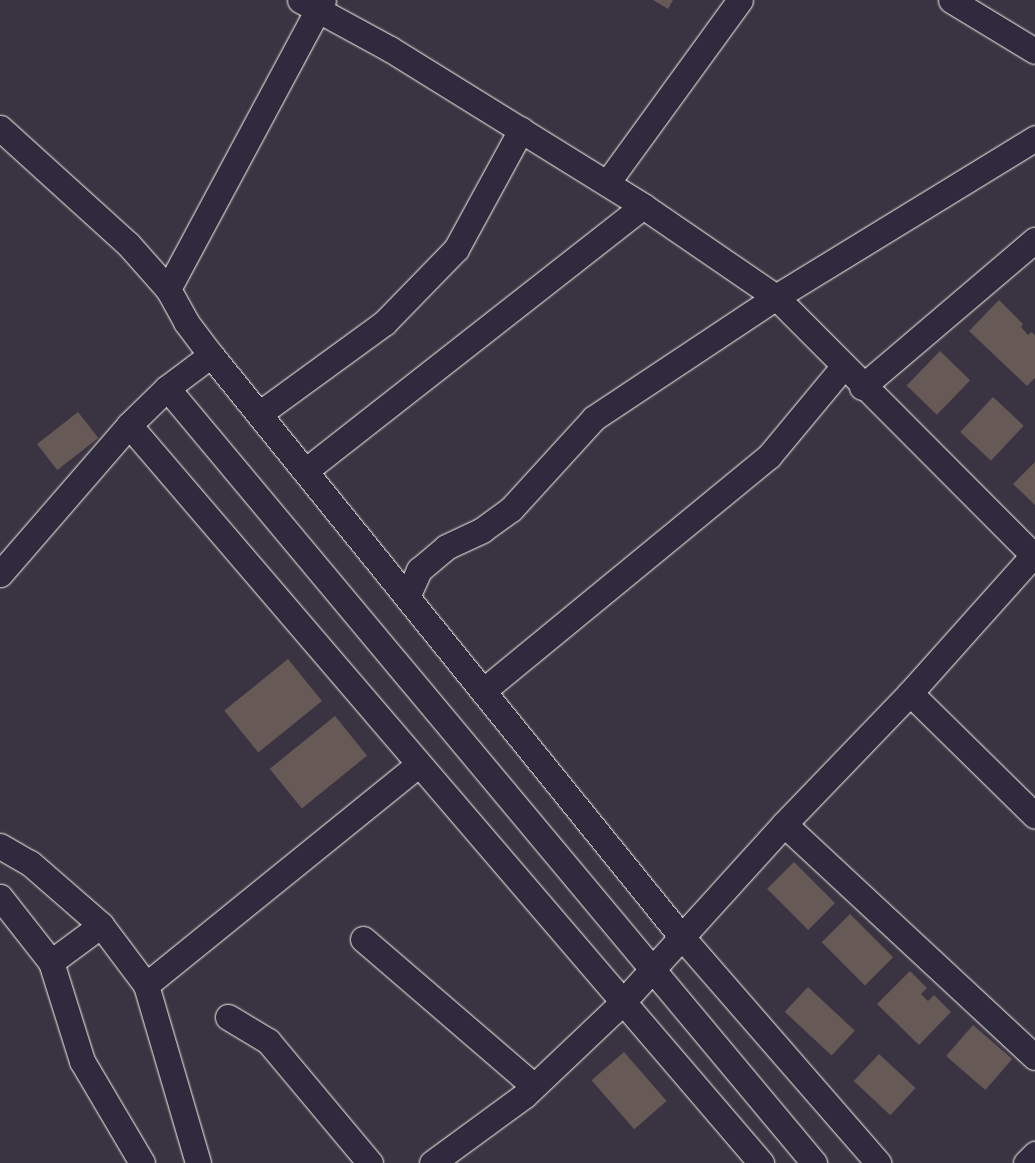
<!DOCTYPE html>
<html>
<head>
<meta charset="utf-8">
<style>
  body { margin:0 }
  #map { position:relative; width:1035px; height:1163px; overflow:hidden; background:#3a3342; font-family:"Playpen Sans",sans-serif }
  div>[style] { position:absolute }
  .building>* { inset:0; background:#665956; transform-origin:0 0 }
  .roads { filter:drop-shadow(0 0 1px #f4f1e8) drop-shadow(0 0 1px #f4f1e8) }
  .minor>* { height:25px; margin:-12.5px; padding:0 12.5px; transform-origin:12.5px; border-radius:12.5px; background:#2f2a3d }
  span { translate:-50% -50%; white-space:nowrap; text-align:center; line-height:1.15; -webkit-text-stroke:4px #2f2a3d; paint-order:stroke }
</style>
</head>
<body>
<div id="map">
  <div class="building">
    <i style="clip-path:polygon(653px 0,673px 0,668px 9px)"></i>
    <i style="clip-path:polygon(999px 300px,1023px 324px,1021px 327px,1028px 335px,1031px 332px,1035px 335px,1035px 378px,1027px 386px,969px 331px)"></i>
    <i style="left:940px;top:351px;width:42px;height:48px;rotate:44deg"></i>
    <i style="left:993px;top:397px;width:42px;height:48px;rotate:43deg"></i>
    <i style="left:78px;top:412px;width:33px;height:52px;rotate:52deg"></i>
    <i style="clip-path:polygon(1035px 462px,1035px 505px,1013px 484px)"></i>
    <i style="left:288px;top:659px;width:54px;height:82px;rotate:51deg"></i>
    <i style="left:335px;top:716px;width:51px;height:84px;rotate:51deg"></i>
    <i style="left:794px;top:862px;width:58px;height:38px;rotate:45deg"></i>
    <i style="left:850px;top:914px;width:61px;height:40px;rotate:45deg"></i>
    <i style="clip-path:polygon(910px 971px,927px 988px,921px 994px,928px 1001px,934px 995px,951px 1012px,919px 1045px,877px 1004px)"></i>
    <i style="left:808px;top:987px;width:64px;height:34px;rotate:43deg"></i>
    <i style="left:973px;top:1025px;width:52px;height:41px;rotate:41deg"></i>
    <i style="left:624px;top:1052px;width:65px;height:43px;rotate:49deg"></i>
    <i style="left:879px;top:1054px;width:50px;height:37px;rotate:43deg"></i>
  </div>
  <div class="roads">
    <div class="minor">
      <i style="left:300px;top:0;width:102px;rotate:28.6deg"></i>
      <i style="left:390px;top:49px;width:298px;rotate:31.8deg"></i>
      <i style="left:643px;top:206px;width:161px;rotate:34.4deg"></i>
      <i style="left:776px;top:297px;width:367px;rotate:45.1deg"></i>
      <i style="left:951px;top:0;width:98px;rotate:31.3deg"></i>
      <i style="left:0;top:128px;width:173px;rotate:42.2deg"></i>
      <i style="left:128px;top:244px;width:60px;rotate:48.4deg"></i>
      <i style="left:168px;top:289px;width:38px;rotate:61deg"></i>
      <i style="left:186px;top:322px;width:41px;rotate:52.9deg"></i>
      <i style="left:211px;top:355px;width:747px;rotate:51.03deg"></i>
      <i style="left:681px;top:936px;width:301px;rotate:49deg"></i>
      <i style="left:607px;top:183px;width:226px;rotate:-54deg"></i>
      <i style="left:168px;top:289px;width:328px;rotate:-61.8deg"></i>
      <i style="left:862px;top:387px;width:227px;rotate:-40.4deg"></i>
      <i style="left:167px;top:388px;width:1010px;rotate:50.14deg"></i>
      <i style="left:259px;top:414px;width:155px;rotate:-36.1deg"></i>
      <i style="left:384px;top:323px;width:103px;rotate:-45.8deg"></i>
      <i style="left:456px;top:249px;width:136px;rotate:-61.4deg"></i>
      <i style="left:129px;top:425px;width:972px;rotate:49.42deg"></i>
      <i style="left:305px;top:471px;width:429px;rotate:-38.1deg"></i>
      <i style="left:0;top:574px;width:197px;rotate:-49.1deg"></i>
      <i style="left:129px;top:425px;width:53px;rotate:-44.2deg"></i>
      <i style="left:167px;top:388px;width:55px;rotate:-36.9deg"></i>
      <i style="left:407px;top:597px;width:30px;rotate:-66deg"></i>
      <i style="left:419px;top:570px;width:35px;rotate:-40deg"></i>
      <i style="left:446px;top:547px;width:40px;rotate:-25deg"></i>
      <i style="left:482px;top:530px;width:36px;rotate:-36deg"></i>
      <i style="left:511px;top:509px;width:123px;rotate:-47.6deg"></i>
      <i style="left:594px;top:418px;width:219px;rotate:-33.6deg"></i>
      <i style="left:776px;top:297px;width:304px;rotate:-31.5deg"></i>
      <i style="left:483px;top:691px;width:370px;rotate:-39.4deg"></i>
      <i style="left:769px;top:456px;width:116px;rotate:-50.3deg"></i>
      <i style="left:910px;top:693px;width:175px;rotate:44.5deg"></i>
      <i style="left:784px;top:824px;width:342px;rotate:42.9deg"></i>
      <i style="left:0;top:846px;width:34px;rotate:30deg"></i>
      <i style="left:30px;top:863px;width:94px;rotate:41.1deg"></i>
      <i style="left:101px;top:925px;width:75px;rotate:53.1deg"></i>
      <i style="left:146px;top:985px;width:185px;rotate:73.7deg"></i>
      <i style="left:0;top:897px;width:83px;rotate:51.9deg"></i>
      <i style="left:51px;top:962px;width:104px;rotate:72.6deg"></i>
      <i style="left:82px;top:1061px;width:118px;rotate:59.5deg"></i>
      <i style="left:363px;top:939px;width:225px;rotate:40.7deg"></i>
      <i style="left:51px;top:962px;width:62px;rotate:-36.5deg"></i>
      <i style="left:146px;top:985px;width:351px;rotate:-39deg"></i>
      <i style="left:228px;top:1017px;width:47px;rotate:31deg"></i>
      <i style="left:268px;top:1041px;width:159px;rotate:50.1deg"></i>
      <i style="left:432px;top:1163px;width:115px;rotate:-36.2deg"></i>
      <i style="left:525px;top:1095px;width:131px;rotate:-43.5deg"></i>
      <i style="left:620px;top:1005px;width:244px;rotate:-47.8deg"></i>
      <i style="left:784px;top:824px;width:182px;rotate:-46.1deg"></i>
      <i style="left:910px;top:693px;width:188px;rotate:-48.2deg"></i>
      <i style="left:1026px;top:1163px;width:13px;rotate:-45deg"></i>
    </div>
  </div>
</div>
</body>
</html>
